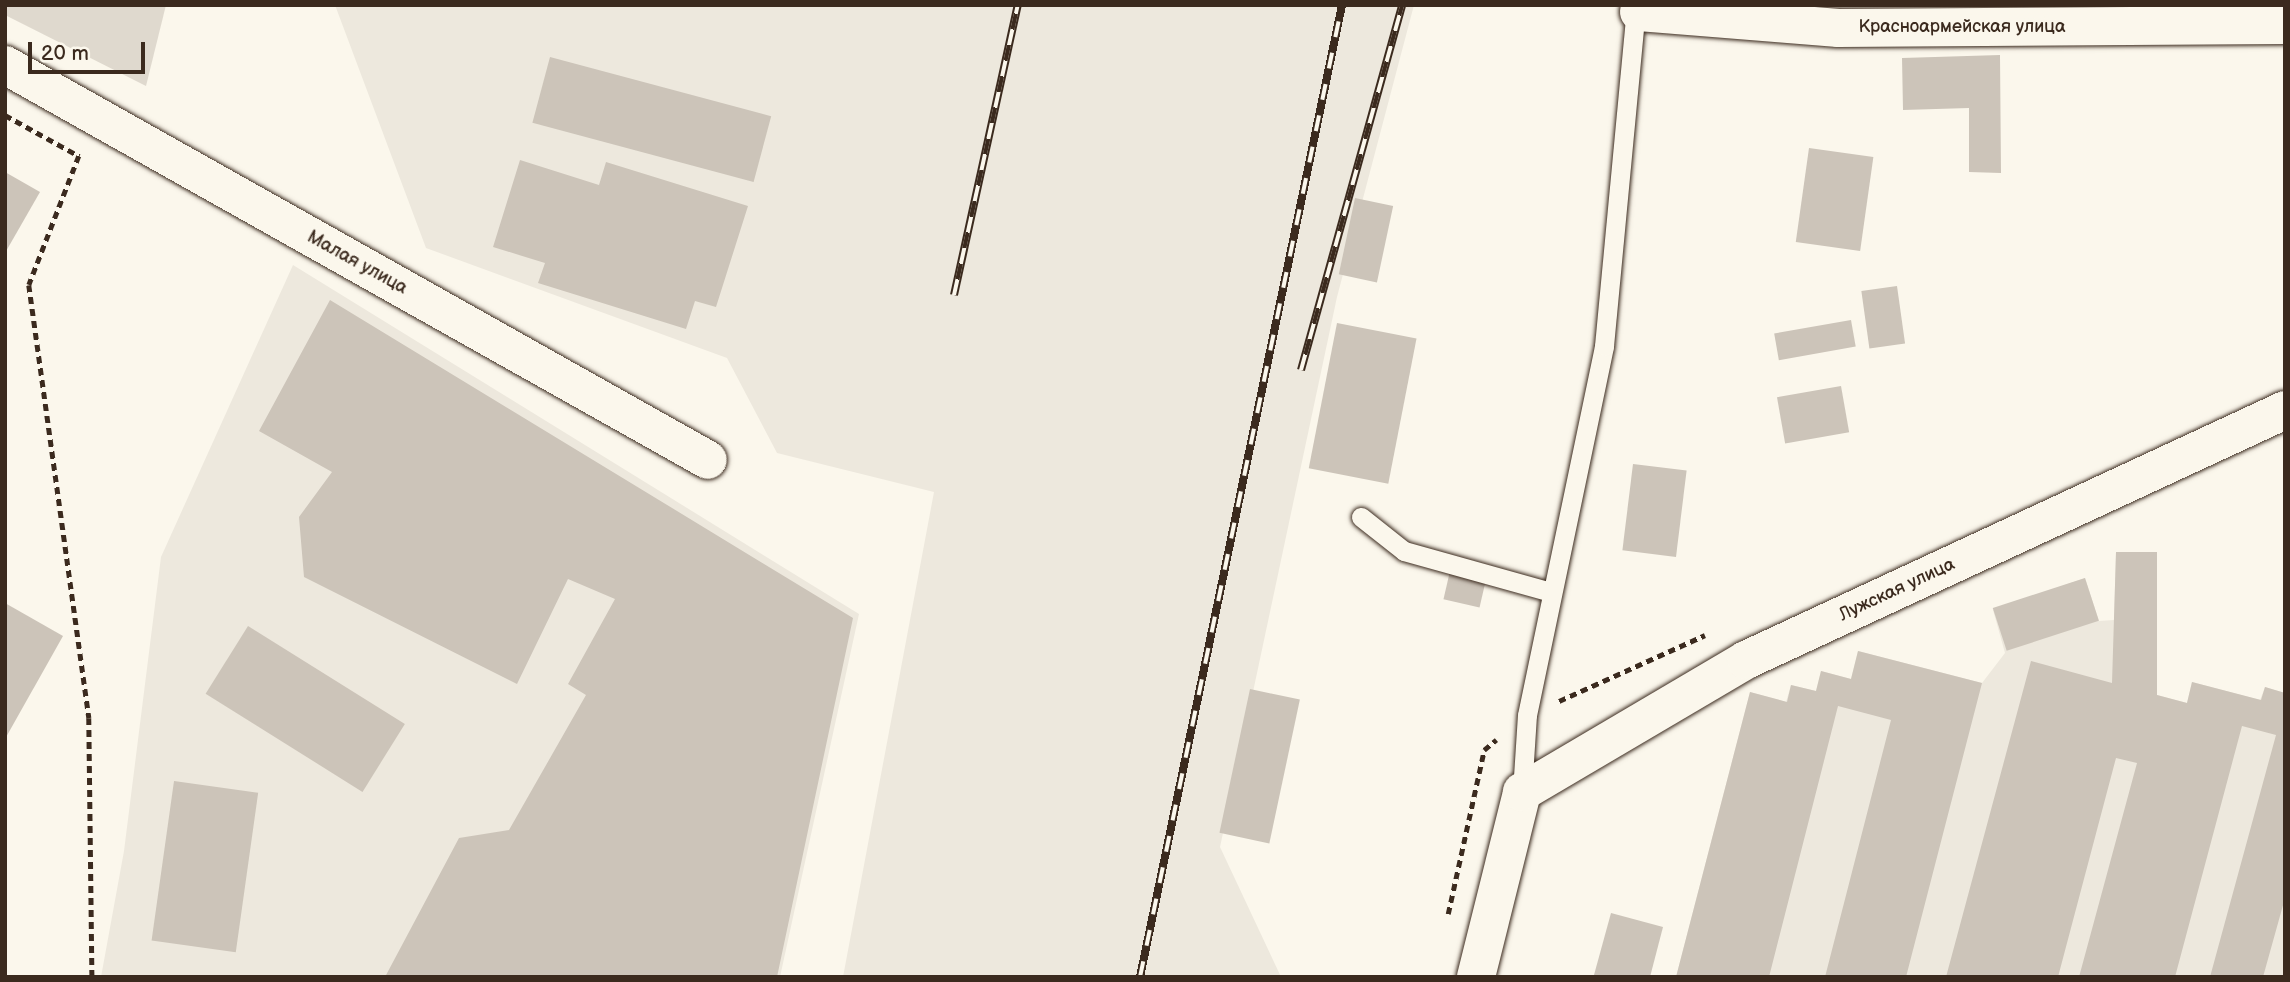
<!DOCTYPE html>
<html>
<head>
<meta charset="utf-8">
<style>
  body { margin:0 }
  #map { position:relative; width:2290px; height:982px; overflow:hidden; background:#fbf7ec; font-family:"Balsamiq Sans",sans-serif }
  div>[style] { position:absolute }
  .built>* { inset:0; background:#ede8dd }
  .green>* { inset:0; background:#dfd9ce }
  .building>* { inset:0; background:#ccc4b9; transform-origin:0 0 }
  .path>* { height:4.5px; margin-top:-2.25px; transform-origin:0; background:repeating-linear-gradient(90deg,#3b2a1e 0 7px,transparent 0 12px) }
  .roads { filter:drop-shadow(0 0 2px #3b2a1e) drop-shadow(0 0 2px #3b2a1e) }
  .service>* { height:19px; margin:-9.5px; padding:0 9.5px; transform-origin:9.5px; border-radius:9.5px; background:#fbf7ec }
  .minor>* { height:38px; margin:-19px; padding:0 19px; transform-origin:19px; border-radius:19px; background:#fbf7ec }
  .rail>* { height:8px; margin-top:-4px; transform-origin:0; background:repeating-linear-gradient(90deg,#fbf7ec 0 16px,#3b2a1e 0 32px); box-sizing:border-box; border-block:2px solid #3b2a1e }
  span { translate:-50% -50%; white-space:nowrap; text-align:center; line-height:1.15; -webkit-text-stroke:7px #fbf7ec; paint-order:stroke }
  .street-label { font-size:18px; color:#3b2a1e }
  .frame { position:absolute; inset:0; border:7px solid #3b2a1e; pointer-events:none }
  .scale { position:absolute; left:28px; top:42px; width:117px; height:32px; box-sizing:border-box; border:4px solid #3b2a1e; border-top:0; padding-left:9px; font-size:21px; line-height:24px; white-space:nowrap; color:#3b2a1e; -webkit-text-stroke:5px #fbf7ec; paint-order:stroke }
</style>
</head>
<body>
<div id="map">
  <div class="built">
    <i style="clip-path:polygon(335px 5px,1414px 5px,1337px 297px,1220px 847px,1281px 977px,843px 977px,934px 492px,777px 453px,727px 358px,426px 248px)"></i>
    <i style="clip-path:polygon(293px 265px,859px 614px,780px 977px,101px 977px,124px 851px,161px 557px)"></i>
    <i style="clip-path:polygon(2116px 552px,2157px 552px,2157px 695px,2187px 703px,2192px 682px,2260px 700px,2265px 687px,2285px 693px,2285px 977px,1676px 977px,1750px 692px,1786px 702px,1791px 685px,1816px 691px,1821px 671px,1851px 679px,1858px 651px,1982px 683px,2005px 653px,1993px 610px,2085px 578px,2099px 621px,2114px 620px)"></i>
  </div>
  <div class="green">
    <i style="clip-path:polygon(5px 5px,166px 5px,146px 86px,5px 15px)"></i>
  </div>
  <div class="building">
    <i style="clip-path:polygon(2000px 55px,2001px 173px,1969px 172px,1969px 108px,1903px 110px,1902px 58px)"></i>
    <i style="left:550px;top:57px;width:229px;height:68px;rotate:15deg"></i>
    <i style="left:1809px;top:148px;width:65px;height:95px;rotate:8deg"></i>
    <i style="clip-path:polygon(520px 160px,599px 185px,606px 162px,748px 206px,716px 307px,695px 301px,686px 329px,538px 283px,545px 263px,493px 247px)"></i>
    <i style="clip-path:polygon(5px 172px,40px 192px,5px 253px)"></i>
    <i style="left:1355px;top:198px;width:39px;height:78px;rotate:12deg"></i>
    <i style="left:1897px;top:286px;width:58px;height:36px;rotate:82deg"></i>
    <i style="clip-path:polygon(330px 300px,853px 618px,777px 977px,385px 977px,459px 838px,509px 830px,586px 695px,568px 684px,615px 599px,568px 579px,517px 684px,304px 577px,299px 517px,332px 472px,259px 431px)"></i>
    <i style="left:1851px;top:320px;width:27px;height:78px;rotate:80deg"></i>
    <i style="left:1337px;top:323px;width:81px;height:148px;rotate:11deg"></i>
    <i style="left:1841px;top:386px;width:47px;height:65px;rotate:80deg"></i>
    <i style="left:1633px;top:464px;width:54px;height:87px;rotate:7deg"></i>
    <i style="clip-path:polygon(2116px 552px,2157px 552px,2157px 695px,2187px 703px,2192px 682px,2261px 700px,2265px 687px,2285px 693px,2285px 898px,2263px 977px,2210px 977px,2276px 735px,2242px 726px,2175px 977px,2079px 977px,2137px 763px,2116px 758px,2058px 977px,1946px 977px,2031px 661px,2112px 683px)"></i>
    <i style="left:1450px;top:571px;width:37px;height:29px;rotate:13deg"></i>
    <i style="left:2085px;top:578px;width:45px;height:97px;rotate:72deg"></i>
    <i style="clip-path:polygon(5px 603px,63px 636px,5px 739px)"></i>
    <i style="left:248px;top:626px;width:185px;height:80px;rotate:32deg"></i>
    <i style="clip-path:polygon(1858px 651px,1982px 683px,1906px 977px,1825px 977px,1891px 720px,1838px 706px,1769px 977px,1676px 977px,1750px 692px,1787px 702px,1791px 685px,1816px 691px,1821px 671px,1851px 679px)"></i>
    <i style="left:1250px;top:689px;width:51px;height:147px;rotate:12deg"></i>
    <i style="left:174px;top:781px;width:85px;height:161px;rotate:8deg"></i>
    <i style="clip-path:polygon(1611px 913px,1663px 927px,1650px 977px,1594px 975px)"></i>
  </div>
  <div class="path">
    <i style="left:5px;top:115px;width:85px;rotate:29deg"></i>
    <i style="left:79px;top:156px;width:138px;rotate:111.2deg"></i>
    <i style="left:29px;top:285px;width:437px;rotate:82.1deg"></i>
    <i style="left:89px;top:718px;width:259px;rotate:89.3deg"></i>
    <i style="left:1559px;top:701px;width:160px;rotate:-24.3deg"></i>
    <i style="left:1448px;top:914px;width:168px;rotate:-77.6deg"></i>
    <i style="left:1484px;top:750px;width:16px;rotate:-40deg"></i>
  </div>
  <div class="roads">
    <div class="service">
      <i style="left:1361px;top:517px;width:55px;rotate:38.3deg"></i>
      <i style="left:1404px;top:551px;width:153px;rotate:15.6deg"></i>
      <i style="left:1522px;top:792px;width:77px;rotate:-86.3deg"></i>
      <i style="left:1527px;top:715px;width:377px;rotate:-78.2deg"></i>
      <i style="left:1604px;top:346px;width:342px;rotate:-84.6deg"></i>
    </div>
    <div class="minor">
      <i style="left:1639px;top:12px;width:200px;rotate:4.6deg"></i>
      <i style="left:1838px;top:28px;width:447px;rotate:-0.4deg"></i>
      <i style="left:5px;top:65px;width:806px;rotate:29.33deg"></i>
      <i style="left:1476px;top:977px;width:191px;rotate:-76deg"></i>
      <i style="left:1522px;top:792px;width:260px;rotate:-30.5deg"></i>
      <i style="left:1746px;top:660px;width:594px;rotate:-24.88deg"></i>
    </div>
  </div>
  <div class="rail">
    <i style="left:954px;top:295px;width:297px;rotate:-77.6deg"></i>
    <i style="left:1301px;top:370px;width:379px;rotate:-74.5deg"></i>
    <i style="left:1140px;top:977px;width:993px;rotate:-78.26deg"></i>
  </div>
  <div class="street-label">
    <span style="left:1962px;top:27px">Красноармейская улица</span>
    <span style="left:357px;top:263px;rotate:29deg">Малая улица</span>
    <span style="left:1897px;top:590px;rotate:-25deg">Лужская улица</span>
  </div>
  <div class="frame"></div>
  <div class="scale">20 m</div>
</div>
</body>
</html>
